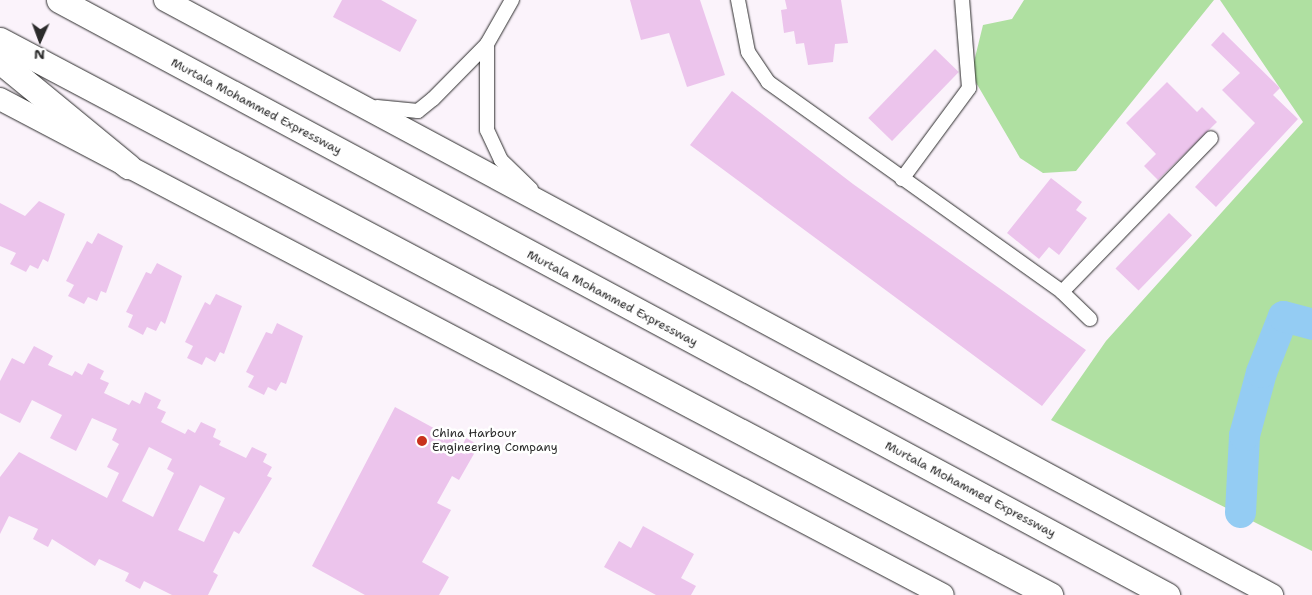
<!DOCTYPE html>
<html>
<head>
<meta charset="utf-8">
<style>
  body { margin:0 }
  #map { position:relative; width:1312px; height:595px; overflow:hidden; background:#fbf3fb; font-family:"Shantell Sans",sans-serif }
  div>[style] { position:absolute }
  .green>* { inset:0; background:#afe0a1 }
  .river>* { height:31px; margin:-15.5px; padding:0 15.5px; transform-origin:15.5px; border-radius:15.5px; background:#94ccf3 }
  .building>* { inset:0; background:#ecc4ec; transform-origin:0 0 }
  .roads { filter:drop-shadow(0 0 1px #2b2b2b) drop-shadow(0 0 1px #2b2b2b) }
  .minor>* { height:14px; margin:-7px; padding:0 7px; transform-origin:7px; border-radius:7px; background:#fff }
  .trunk>* { height:22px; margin:-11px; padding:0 11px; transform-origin:11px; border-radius:11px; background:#fff }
  .motorway>* { height:25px; margin:-12.5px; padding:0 12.5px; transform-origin:12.5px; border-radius:12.5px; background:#fff }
  .dots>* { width:14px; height:14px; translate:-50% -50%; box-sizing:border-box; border:2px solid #fff; border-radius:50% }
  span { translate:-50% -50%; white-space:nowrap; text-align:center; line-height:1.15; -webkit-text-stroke:5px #fff; paint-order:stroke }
  .street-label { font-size:12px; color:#2b2b2b }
  .poi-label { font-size:12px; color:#2b2b2b }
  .left { translate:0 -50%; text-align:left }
  .north { position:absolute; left:15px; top:15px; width:50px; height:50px; -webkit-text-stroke:4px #fff; paint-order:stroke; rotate:182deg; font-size:14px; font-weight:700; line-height:20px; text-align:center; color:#2b2b2b }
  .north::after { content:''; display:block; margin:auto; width:18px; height:22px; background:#2b2b2b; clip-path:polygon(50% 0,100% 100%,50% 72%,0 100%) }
</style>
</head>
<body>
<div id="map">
  <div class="green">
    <i style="clip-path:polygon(1024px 0,1214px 0,1076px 171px,1043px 173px,1020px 158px,971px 74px,983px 25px,1012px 19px)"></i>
    <i style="clip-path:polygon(1220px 0,1312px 0,1312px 551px,1051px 420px,1106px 341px,1303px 122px)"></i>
  </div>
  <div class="river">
    <i style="left:1240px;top:512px;width:77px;rotate:-87deg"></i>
    <i style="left:1244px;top:435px;width:65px;rotate:-74.9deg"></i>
    <i style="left:1261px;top:372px;width:60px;rotate:-68.6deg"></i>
    <i style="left:1283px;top:316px;width:30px;rotate:15deg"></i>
  </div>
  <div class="building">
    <i style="clip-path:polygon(342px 0,381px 0,417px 20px,400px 52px,333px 17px)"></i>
    <i style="clip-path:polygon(630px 0,700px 0,725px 75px,687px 87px,669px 33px,641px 40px)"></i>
    <i style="clip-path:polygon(785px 0,841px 0,848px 43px,835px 44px,833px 62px,808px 65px,804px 43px,796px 44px,794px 31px,784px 33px,781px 10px,787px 9px)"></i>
    <i style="clip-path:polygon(1223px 32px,1280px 88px,1273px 95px,1298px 119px,1216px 207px,1195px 187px,1255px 123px,1222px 90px,1240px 73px,1211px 45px)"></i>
    <i style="left:935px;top:49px;width:33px;height:96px;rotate:44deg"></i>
    <i style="clip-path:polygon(1167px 82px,1197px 112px,1202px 107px,1217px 122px,1158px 180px,1144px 166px,1156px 154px,1126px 123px)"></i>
    <i style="clip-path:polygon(732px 91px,853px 184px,1086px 350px,1042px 406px,690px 145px)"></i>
    <i style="clip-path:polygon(1051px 178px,1082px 202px,1076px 210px,1087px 218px,1059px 255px,1049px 247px,1039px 259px,1007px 233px)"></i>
    <i style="clip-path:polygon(39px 201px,65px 214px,48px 262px,43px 259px,38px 269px,30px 265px,26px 272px,10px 264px,16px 253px,0 246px,0 203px,25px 216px)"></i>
    <i style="left:1169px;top:213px;width:32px;height:77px;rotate:44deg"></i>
    <i style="clip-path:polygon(98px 233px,123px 246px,106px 293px,101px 291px,97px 301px,88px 297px,84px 304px,68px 296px,74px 285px,66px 281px,87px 241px,92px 244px)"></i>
    <i style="clip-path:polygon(157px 263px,182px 276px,165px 324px,161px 321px,156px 331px,147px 327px,143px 335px,128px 327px,133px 315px,126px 312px,146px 272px,151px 274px)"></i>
    <i style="clip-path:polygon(216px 294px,242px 306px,224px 354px,220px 352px,215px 362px,206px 357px,202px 365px,187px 358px,193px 346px,185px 342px,205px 302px,210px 305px)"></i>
    <i style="clip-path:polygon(277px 323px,303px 336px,286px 384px,281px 382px,276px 391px,268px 387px,264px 395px,248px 387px,254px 376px,246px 372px,266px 332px,272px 334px)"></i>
    <i style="clip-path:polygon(evenodd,34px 346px,53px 356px,48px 365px,72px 376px,75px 371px,82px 375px,88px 363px,104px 371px,100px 379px,109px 383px,104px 393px,129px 405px,132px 400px,140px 404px,145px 392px,161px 400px,157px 408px,166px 412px,161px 422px,185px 434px,188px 429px,195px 433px,201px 422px,216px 429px,213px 437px,221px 441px,219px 445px,246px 458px,252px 447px,267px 454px,263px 462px,272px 467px,267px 476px,272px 478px,239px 534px,234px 531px,213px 572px,218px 575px,208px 595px,172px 595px,144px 581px,140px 589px,125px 581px,129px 573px,99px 559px,95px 566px,52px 539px,48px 547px,33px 539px,38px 529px,9px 516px,0 534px,0 477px,19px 452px,107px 498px,119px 473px,107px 467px,119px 444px,112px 440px,117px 429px,92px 418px,76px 451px,50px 438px,62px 415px,32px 400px,20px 423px,0 413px,0 381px,12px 358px,24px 364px,34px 346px,149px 447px,172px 459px,167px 469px,174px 473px,153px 517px,122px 501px,149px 447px,34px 346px,200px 485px,225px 498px,204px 542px,178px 530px,200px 485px)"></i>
    <i style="clip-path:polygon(395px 407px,463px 444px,466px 438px,479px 445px,459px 480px,452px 476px,437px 503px,451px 510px,422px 562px,449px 577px,439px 595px,365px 595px,312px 566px)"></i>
    <i style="clip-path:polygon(643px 526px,694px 554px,681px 578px,696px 586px,691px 595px,656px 595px,604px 567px,619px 541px,631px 548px)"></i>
  </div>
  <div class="roads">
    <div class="minor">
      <i style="left:738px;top:0;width:53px;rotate:79.1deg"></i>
      <i style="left:748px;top:52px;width:36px;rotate:56deg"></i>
      <i style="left:768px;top:82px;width:361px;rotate:35.5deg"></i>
      <i style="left:1062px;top:292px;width:39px;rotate:44deg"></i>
      <i style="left:487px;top:44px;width:86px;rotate:90deg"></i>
      <i style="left:487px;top:130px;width:33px;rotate:65deg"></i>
      <i style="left:501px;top:160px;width:42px;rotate:44deg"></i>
      <i style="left:377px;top:107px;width:41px;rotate:5.6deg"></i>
      <i style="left:418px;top:111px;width:19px;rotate:-39deg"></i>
      <i style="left:433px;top:99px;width:77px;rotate:-45.5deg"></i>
      <i style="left:487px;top:44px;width:51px;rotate:-60.4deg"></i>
      <i style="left:902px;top:179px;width:113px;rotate:-53.6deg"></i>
      <i style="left:969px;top:88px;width:88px;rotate:-94.5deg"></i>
      <i style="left:1062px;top:292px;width:214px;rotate:-45.9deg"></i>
    </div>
    <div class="trunk">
      <i style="left:165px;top:0;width:1257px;rotate:28.26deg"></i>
      <i style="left:0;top:99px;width:1065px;rotate:27.74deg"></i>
    </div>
    <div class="motorway">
      <i style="left:59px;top:0;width:1258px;rotate:28.24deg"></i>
      <i style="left:0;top:40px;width:1188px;rotate:27.86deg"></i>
      <i style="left:0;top:61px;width:166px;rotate:39.4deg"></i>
    </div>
  </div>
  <div class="dots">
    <i style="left:422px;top:441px;background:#c8321e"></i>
  </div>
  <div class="street-label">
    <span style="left:256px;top:107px;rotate:28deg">Murtala Mohammed Expressway</span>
    <span style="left:612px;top:299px;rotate:28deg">Murtala Mohammed Expressway</span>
    <span style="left:970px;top:490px;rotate:28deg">Murtala Mohammed Expressway</span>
  </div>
  <div class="poi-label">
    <span class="left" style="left:432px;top:441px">China Harbour<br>Engineering Company</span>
  </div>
  <div class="north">N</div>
</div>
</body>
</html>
